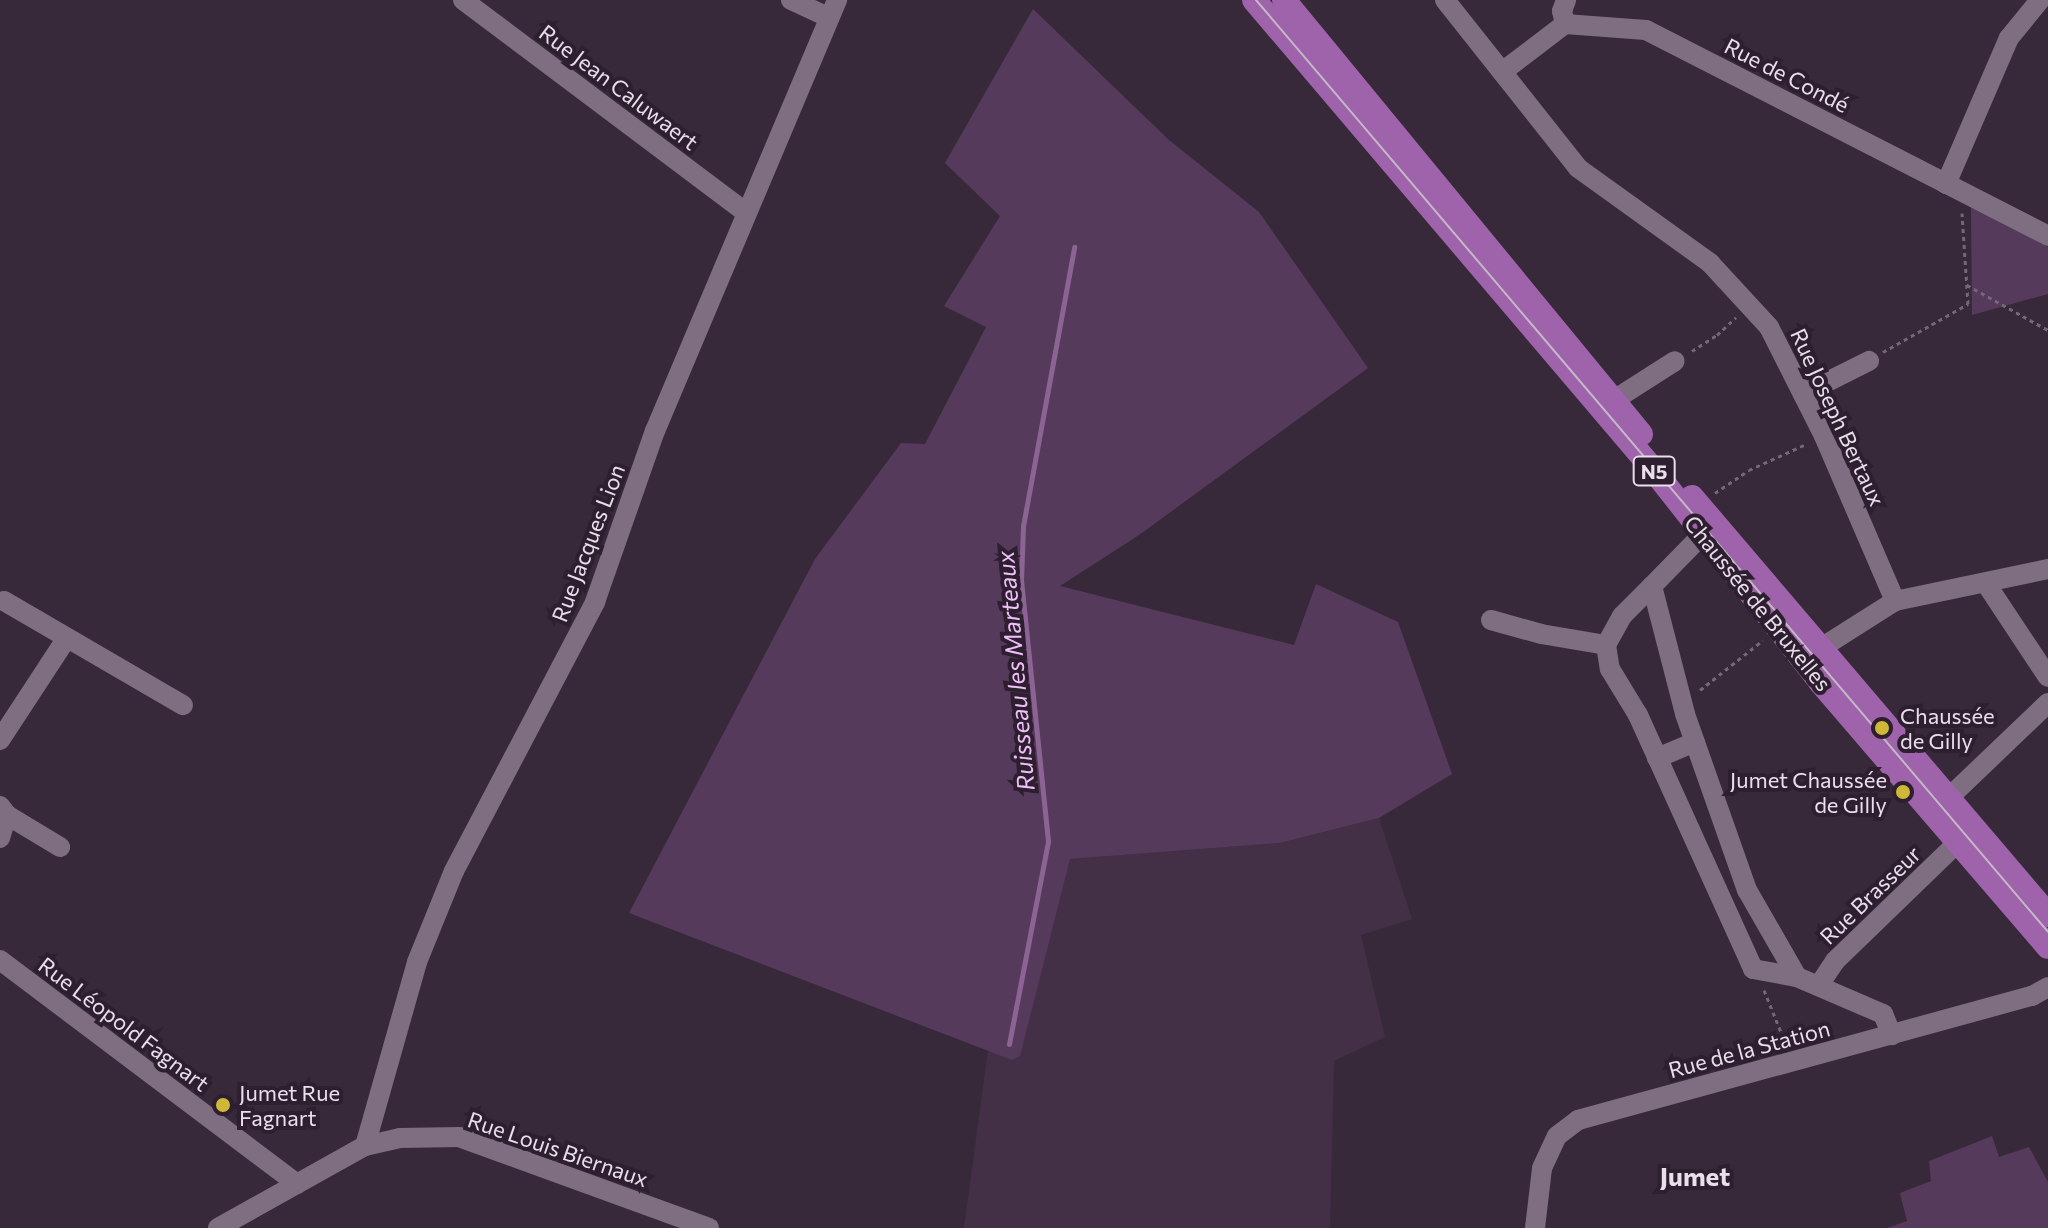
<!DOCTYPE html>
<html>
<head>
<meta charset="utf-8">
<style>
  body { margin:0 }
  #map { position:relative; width:2048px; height:1228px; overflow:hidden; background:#37293a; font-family:Commissioner,sans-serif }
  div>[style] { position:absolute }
  .built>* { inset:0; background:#433046 }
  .green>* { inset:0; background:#563a5c }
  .stream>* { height:5px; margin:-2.5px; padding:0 2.5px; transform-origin:2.5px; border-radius:2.5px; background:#8c6494 }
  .path>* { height:3px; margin-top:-1.5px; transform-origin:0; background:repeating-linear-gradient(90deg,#746777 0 4px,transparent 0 8px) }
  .minor>* { height:20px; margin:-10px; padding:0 10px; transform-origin:10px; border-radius:10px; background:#7f6e82 }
  .major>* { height:24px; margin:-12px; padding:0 12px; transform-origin:12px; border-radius:12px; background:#9f63ab }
  .tram>* { height:2px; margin:-1px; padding:0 1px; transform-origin:1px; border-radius:1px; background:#c4b9c6 }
  .dots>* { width:22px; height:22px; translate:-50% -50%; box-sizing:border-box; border:4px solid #2d1f2f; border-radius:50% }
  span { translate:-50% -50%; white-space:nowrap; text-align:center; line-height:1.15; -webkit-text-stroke:8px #2d1f2f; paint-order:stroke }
  .shield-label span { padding:2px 6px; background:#2d1f2f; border:2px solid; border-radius:6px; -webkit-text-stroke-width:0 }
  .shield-label { font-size:20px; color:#e9dfeb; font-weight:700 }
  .street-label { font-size:22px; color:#e9dfeb }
  .poi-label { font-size:22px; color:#e9dfeb }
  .left { translate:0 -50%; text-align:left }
  .right { translate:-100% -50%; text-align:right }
  .water-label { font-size:24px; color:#f0c0f9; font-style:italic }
  .quarter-label { font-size:26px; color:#e9dfeb; font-weight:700 }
</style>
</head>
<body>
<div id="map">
  <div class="built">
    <i style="clip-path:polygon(1379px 818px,1412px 919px,1361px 935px,1385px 1037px,1334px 1061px,1330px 1228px,964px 1228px,988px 1050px,1012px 1059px,1070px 859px,1280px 843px)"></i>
  </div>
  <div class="green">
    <i style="clip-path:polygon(1033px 9px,1169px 140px,1259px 212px,1368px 368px,1139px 535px,1060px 586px,1294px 645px,1316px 584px,1398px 622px,1452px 774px,1379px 818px,1280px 843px,1070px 859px,1020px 1056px,1012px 1060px,629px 913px,815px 559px,901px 443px,925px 444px,986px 327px,944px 306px,1000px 216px,945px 163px)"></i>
    <i style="clip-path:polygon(1971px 206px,2048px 247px,2048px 294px,1972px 315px)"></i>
    <i style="clip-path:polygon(1992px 1136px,1999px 1157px,2029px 1147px,2048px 1182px,2048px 1228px,1887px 1228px,1907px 1221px,1900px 1193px,1931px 1181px,1929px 1161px)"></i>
  </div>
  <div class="stream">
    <i style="left:1009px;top:1044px;width:207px;rotate:-79.1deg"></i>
    <i style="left:1048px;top:841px;width:261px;rotate:-95.9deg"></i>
    <i style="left:1021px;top:581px;width:55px;rotate:-87.9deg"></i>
    <i style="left:1023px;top:526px;width:284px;rotate:-79.6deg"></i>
  </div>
  <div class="path">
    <i style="left:1967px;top:285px;width:93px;rotate:29.1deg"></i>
    <i style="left:1692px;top:351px;width:30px;rotate:-33deg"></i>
    <i style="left:1717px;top:335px;width:26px;rotate:-43deg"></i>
    <i style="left:1883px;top:352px;width:98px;rotate:-29.5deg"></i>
    <i style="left:1968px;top:304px;width:91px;rotate:-93.8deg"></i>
    <i style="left:1715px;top:493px;width:41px;rotate:-34.1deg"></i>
    <i style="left:1749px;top:470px;width:63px;rotate:-24.5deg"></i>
    <i style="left:1700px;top:690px;width:80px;rotate:-38.4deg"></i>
    <i style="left:1764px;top:990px;width:56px;rotate:68deg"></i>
  </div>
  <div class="minor">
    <i style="left:463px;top:0;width:355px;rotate:36.9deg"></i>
    <i style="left:791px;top:0;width:41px;rotate:24.7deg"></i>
    <i style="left:1445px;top:0;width:214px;rotate:51.6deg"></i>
    <i style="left:1578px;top:168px;width:163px;rotate:35.7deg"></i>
    <i style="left:1710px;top:263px;width:87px;rotate:47.3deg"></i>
    <i style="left:1769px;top:327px;width:122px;rotate:63.2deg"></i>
    <i style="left:1824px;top:436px;width:180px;rotate:66.7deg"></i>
    <i style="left:1565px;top:24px;width:13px;rotate:-103deg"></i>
    <i style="left:1562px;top:11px;width:12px;rotate:-70deg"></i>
    <i style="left:1502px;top:72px;width:79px;rotate:-37.3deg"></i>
    <i style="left:1565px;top:24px;width:81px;rotate:4.2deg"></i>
    <i style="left:1646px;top:30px;width:452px;rotate:27.1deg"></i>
    <i style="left:1946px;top:184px;width:159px;rotate:-66.7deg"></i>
    <i style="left:2009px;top:38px;width:49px;rotate:-50.8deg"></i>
    <i style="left:1803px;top:394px;width:74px;rotate:-26.6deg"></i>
    <i style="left:1614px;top:400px;width:72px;rotate:-32.6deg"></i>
    <i style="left:1702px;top:535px;width:71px;rotate:134.4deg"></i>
    <i style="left:1652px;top:586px;width:132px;rotate:75.5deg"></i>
    <i style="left:1685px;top:714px;width:187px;rotate:70.6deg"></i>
    <i style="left:1747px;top:890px;width:100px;rotate:60.1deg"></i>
    <i style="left:1797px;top:977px;width:94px;rotate:23.3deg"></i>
    <i style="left:1883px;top:1014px;width:23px;rotate:67deg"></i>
    <i style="left:1987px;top:585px;width:110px;rotate:56.5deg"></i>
    <i style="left:4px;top:601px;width:207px;rotate:30.2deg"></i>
    <i style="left:1491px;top:620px;width:52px;rotate:15.6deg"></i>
    <i style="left:1541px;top:634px;width:66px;rotate:9.6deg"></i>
    <i style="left:1606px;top:645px;width:33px;rotate:-61deg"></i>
    <i style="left:1622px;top:616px;width:42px;rotate:-45deg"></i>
    <i style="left:1606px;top:645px;width:24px;rotate:81deg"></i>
    <i style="left:1610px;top:669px;width:54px;rotate:58.7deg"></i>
    <i style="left:1638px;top:715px;width:279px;rotate:65.6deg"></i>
    <i style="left:1753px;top:969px;width:45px;rotate:10.3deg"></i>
    <i style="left:1821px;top:648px;width:88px;rotate:-32.4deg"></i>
    <i style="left:1895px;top:601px;width:156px;rotate:-11.8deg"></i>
    <i style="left:0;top:740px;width:121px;rotate:-56.8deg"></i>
    <i style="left:1657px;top:758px;width:41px;rotate:-22.8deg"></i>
    <i style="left:0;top:806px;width:11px;rotate:52deg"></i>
    <i style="left:7px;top:815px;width:24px;rotate:107deg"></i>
    <i style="left:1938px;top:808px;width:152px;rotate:-43.7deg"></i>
    <i style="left:7px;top:815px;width:62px;rotate:31.1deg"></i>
    <i style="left:0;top:960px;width:372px;rotate:37deg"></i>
    <i style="left:1819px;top:985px;width:29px;rotate:-56deg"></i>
    <i style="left:1835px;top:961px;width:170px;rotate:-44deg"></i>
    <i style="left:365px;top:1146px;width:191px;rotate:-74.2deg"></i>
    <i style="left:417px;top:962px;width:98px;rotate:-67.9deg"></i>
    <i style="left:454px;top:871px;width:304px;rotate:-62.3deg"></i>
    <i style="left:595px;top:602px;width:181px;rotate:-70.7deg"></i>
    <i style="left:655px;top:431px;width:468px;rotate:-67.1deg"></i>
    <i style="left:218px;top:1228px;width:168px;rotate:-29.2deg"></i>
    <i style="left:365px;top:1146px;width:36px;rotate:-13deg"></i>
    <i style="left:400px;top:1138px;width:59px;rotate:-1deg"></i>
    <i style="left:459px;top:1137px;width:266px;rotate:20deg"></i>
    <i style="left:1535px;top:1228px;width:60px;rotate:-83.3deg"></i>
    <i style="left:1542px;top:1168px;width:35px;rotate:-65deg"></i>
    <i style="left:1557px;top:1136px;width:26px;rotate:-37deg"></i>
    <i style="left:1578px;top:1120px;width:471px;rotate:-15.3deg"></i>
    <i style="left:2032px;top:996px;width:18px;rotate:-29deg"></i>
  </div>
  <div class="major">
    <i style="left:1254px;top:0;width:614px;rotate:49.62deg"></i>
    <i style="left:1652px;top:468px;width:273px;rotate:51.8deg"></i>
    <i style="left:1821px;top:683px;width:348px;rotate:49.3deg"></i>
    <i style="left:1284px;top:0;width:562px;rotate:50.56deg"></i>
    <i style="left:1692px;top:497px;width:549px;rotate:49.58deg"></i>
  </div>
  <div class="tram">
    <i style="left:1256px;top:0;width:1223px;rotate:49.64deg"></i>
  </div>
  <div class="dots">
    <i style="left:1882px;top:728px;background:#cfb837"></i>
    <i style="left:1903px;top:792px;background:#cfb837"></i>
    <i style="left:223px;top:1105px;background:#cfb837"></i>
  </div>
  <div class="shield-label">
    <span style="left:1654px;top:471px">N5</span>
  </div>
  <div class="street-label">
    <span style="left:1787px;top:75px;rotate:27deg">Rue de Condé</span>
    <span style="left:619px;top:87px;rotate:37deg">Rue Jean Caluwaert</span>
    <span style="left:1838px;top:417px;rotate:65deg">Rue Joseph Bertaux</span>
    <span style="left:588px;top:543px;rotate:-69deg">Rue Jacques Lion</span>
    <span style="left:1758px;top:603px;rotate:51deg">Chaussée de Bruxelles</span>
    <span style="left:1870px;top:895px;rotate:-44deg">Rue Brasseur</span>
    <span style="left:124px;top:1024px;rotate:37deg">Rue Léopold Fagnart</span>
    <span style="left:1749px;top:1049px;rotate:-15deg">Rue de la Station</span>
    <span style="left:558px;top:1149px;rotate:19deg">Rue Louis Biernaux</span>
  </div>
  <div class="poi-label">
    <span class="left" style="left:1900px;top:728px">Chaussée<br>de Gilly</span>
    <span class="right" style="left:1887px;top:792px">Jumet Chaussée<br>de Gilly</span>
    <span class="left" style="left:239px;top:1105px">Jumet Rue<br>Fagnart</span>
  </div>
  <div class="water-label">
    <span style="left:1015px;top:671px;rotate:-95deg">Ruisseau les Marteaux</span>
  </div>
  <div class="quarter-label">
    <span style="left:1695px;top:1176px">Jumet</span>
  </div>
</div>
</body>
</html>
